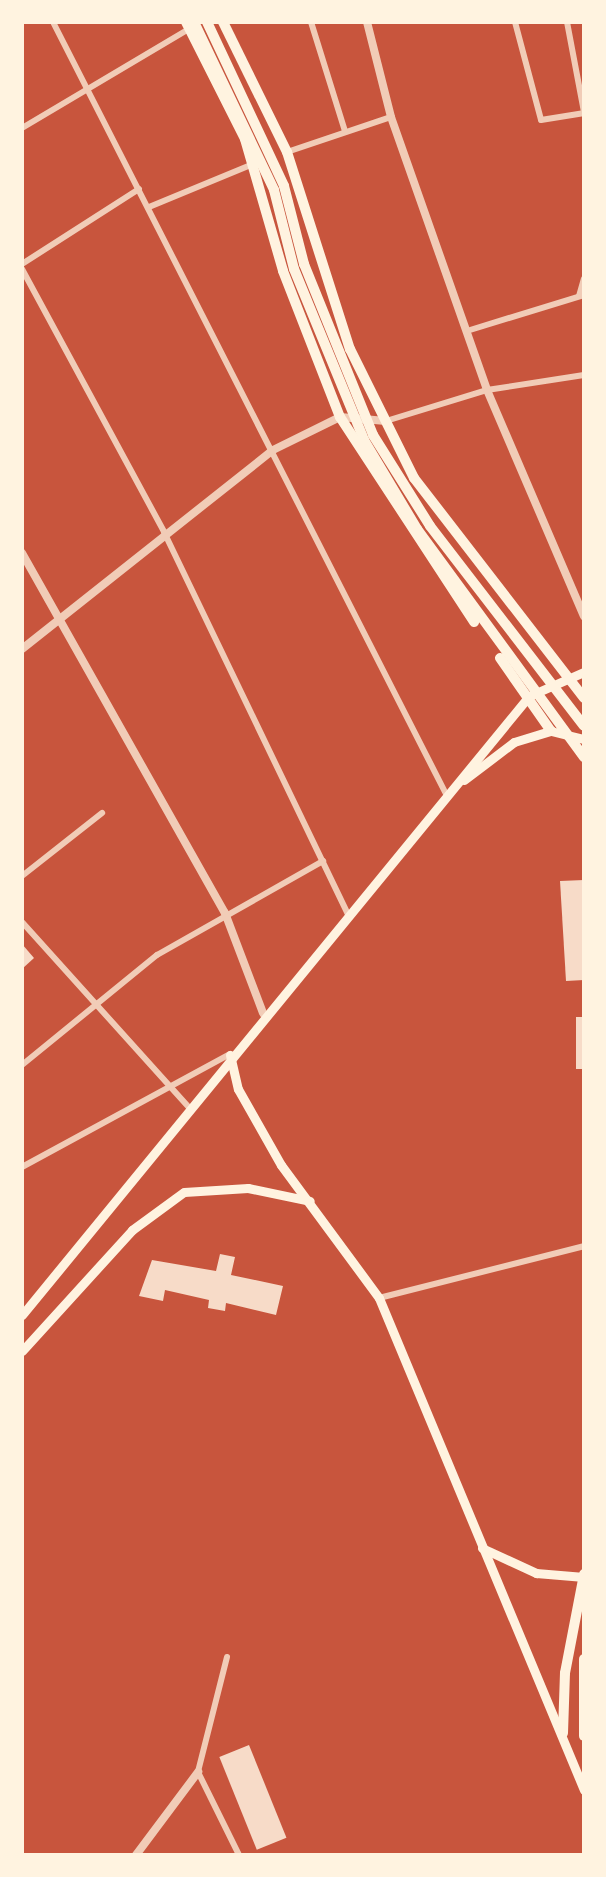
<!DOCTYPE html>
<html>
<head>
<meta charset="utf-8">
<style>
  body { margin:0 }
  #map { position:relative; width:606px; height:1877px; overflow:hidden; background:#c8553d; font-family:"Source Sans 3",sans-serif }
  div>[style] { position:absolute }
  .building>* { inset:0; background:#f7dbc8; transform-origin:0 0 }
  .minor>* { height:6px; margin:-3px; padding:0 3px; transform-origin:3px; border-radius:3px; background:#f1ccb7 }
  .tertiary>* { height:8px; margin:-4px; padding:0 4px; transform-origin:4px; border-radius:4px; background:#f1ccb7 }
  .secondary>* { height:9px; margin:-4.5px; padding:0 4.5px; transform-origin:4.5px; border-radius:4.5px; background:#fff3e0 }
  .primary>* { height:10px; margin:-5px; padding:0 5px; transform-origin:5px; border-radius:5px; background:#fff3e0 }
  span { translate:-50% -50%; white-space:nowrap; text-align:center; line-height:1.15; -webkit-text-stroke:6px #fff3e0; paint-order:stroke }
  .frame { position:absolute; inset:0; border:24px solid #fff3e0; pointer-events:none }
</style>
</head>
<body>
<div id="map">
  <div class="building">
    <i style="clip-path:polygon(584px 880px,584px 980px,566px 981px,560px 881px)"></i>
    <i style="clip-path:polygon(22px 944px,34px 958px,22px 969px)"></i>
    <i style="left:576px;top:1017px;width:8px;height:52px"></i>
    <i style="clip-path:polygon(220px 1254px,235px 1257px,231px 1275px,283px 1286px,276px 1315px,226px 1303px,225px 1311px,208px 1308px,209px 1300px,165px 1290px,163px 1301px,139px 1296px,152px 1260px,216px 1271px)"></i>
    <i style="left:249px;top:1745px;width:100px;height:32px;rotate:68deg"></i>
  </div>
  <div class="minor">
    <i style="left:53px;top:22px;width:866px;rotate:63.02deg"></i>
    <i style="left:311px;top:22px;width:114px;rotate:72.7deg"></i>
    <i style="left:515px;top:22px;width:101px;rotate:75.1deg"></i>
    <i style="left:541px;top:120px;width:44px;rotate:-9.2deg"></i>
    <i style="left:567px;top:22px;width:92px;rotate:79.3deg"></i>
    <i style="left:22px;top:128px;width:194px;rotate:-30.7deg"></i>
    <i style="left:287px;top:152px;width:110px;rotate:-18.6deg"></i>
    <i style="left:149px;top:207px;width:110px;rotate:-22.4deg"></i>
    <i style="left:22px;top:264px;width:139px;rotate:-32.7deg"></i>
    <i style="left:22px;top:269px;width:299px;rotate:61.6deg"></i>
    <i style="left:164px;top:532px;width:426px;rotate:64.3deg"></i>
    <i style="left:579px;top:296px;width:18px;rotate:-74deg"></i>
    <i style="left:470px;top:330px;width:119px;rotate:-17.1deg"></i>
    <i style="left:386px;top:421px;width:106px;rotate:-17.1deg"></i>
    <i style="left:487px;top:390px;width:98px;rotate:-8.8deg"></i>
    <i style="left:22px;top:876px;width:102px;rotate:-38.2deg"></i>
    <i style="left:22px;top:922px;width:253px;rotate:48deg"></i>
    <i style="left:22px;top:1065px;width:174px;rotate:-39.2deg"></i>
    <i style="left:157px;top:955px;width:191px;rotate:-29.5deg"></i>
    <i style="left:22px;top:1167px;width:237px;rotate:-28.5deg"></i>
    <i style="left:379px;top:1298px;width:211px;rotate:-14.2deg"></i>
    <i style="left:227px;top:1657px;width:119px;rotate:104.2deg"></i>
    <i style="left:198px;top:1772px;width:93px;rotate:63.7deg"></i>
  </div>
  <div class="tertiary">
    <i style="left:367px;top:22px;width:98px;rotate:75.8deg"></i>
    <i style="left:391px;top:117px;width:289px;rotate:70.6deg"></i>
    <i style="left:487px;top:390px;width:246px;rotate:66.8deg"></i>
    <i style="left:22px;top:553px;width:413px;rotate:60.6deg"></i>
    <i style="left:225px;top:913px;width:107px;rotate:69.2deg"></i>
    <i style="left:22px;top:649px;width:320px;rotate:-38.4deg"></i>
    <i style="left:273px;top:450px;width:75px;rotate:-26.2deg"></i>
    <i style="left:340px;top:417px;width:46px;rotate:5deg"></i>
    <i style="left:136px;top:1855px;width:104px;rotate:-53.2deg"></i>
  </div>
  <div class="secondary">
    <i style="left:464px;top:780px;width:63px;rotate:-37.2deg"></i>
    <i style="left:514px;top:742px;width:39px;rotate:-17deg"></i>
    <i style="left:551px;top:731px;width:34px;rotate:14deg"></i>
    <i style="left:230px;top:1055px;width:35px;rotate:77deg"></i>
    <i style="left:238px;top:1089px;width:87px;rotate:60.5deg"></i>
    <i style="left:281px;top:1165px;width:165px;rotate:53.6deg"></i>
    <i style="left:379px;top:1298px;width:533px;rotate:67.38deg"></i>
    <i style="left:22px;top:1315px;width:800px;rotate:-50.68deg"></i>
    <i style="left:529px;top:696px;width:60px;rotate:-23.6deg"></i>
    <i style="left:22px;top:1351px;width:164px;rotate:-47.7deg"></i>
    <i style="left:132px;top:1230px;width:64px;rotate:-36.2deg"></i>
    <i style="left:184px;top:1192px;width:64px;rotate:-3.6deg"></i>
    <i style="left:248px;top:1188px;width:63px;rotate:11.8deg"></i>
    <i style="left:482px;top:1548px;width:60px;rotate:24.8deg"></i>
    <i style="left:536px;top:1573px;width:48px;rotate:4.8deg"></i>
  </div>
  <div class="primary">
    <i style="left:186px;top:22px;width:131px;rotate:63.2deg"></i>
    <i style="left:245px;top:139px;width:137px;rotate:73.9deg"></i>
    <i style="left:283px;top:271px;width:157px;rotate:68.7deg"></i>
    <i style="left:340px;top:417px;width:245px;rotate:56.8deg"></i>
    <i style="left:194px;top:22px;width:186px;rotate:64.5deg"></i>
    <i style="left:274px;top:190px;width:81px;rotate:75.8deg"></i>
    <i style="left:294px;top:269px;width:185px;rotate:67.7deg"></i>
    <i style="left:364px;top:440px;width:104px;rotate:59.2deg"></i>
    <i style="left:417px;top:529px;width:283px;rotate:53.8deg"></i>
    <i style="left:207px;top:22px;width:181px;rotate:64.8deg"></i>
    <i style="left:284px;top:186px;width:81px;rotate:75.6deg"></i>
    <i style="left:304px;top:264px;width:184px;rotate:68deg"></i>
    <i style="left:373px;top:435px;width:107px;rotate:57.9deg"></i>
    <i style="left:430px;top:526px;width:252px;rotate:52.4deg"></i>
    <i style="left:223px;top:22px;width:145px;rotate:63.8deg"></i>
    <i style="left:287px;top:152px;width:207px;rotate:72.3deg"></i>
    <i style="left:350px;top:349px;width:144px;rotate:63.6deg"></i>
    <i style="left:414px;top:478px;width:278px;rotate:52.3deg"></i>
    <i style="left:500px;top:658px;width:89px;rotate:55.1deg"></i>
    <i style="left:584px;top:1659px;width:77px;rotate:90deg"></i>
    <i style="left:563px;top:1733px;width:60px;rotate:-88.1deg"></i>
    <i style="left:565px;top:1673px;width:101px;rotate:-79.1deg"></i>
  </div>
  <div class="frame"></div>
</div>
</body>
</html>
